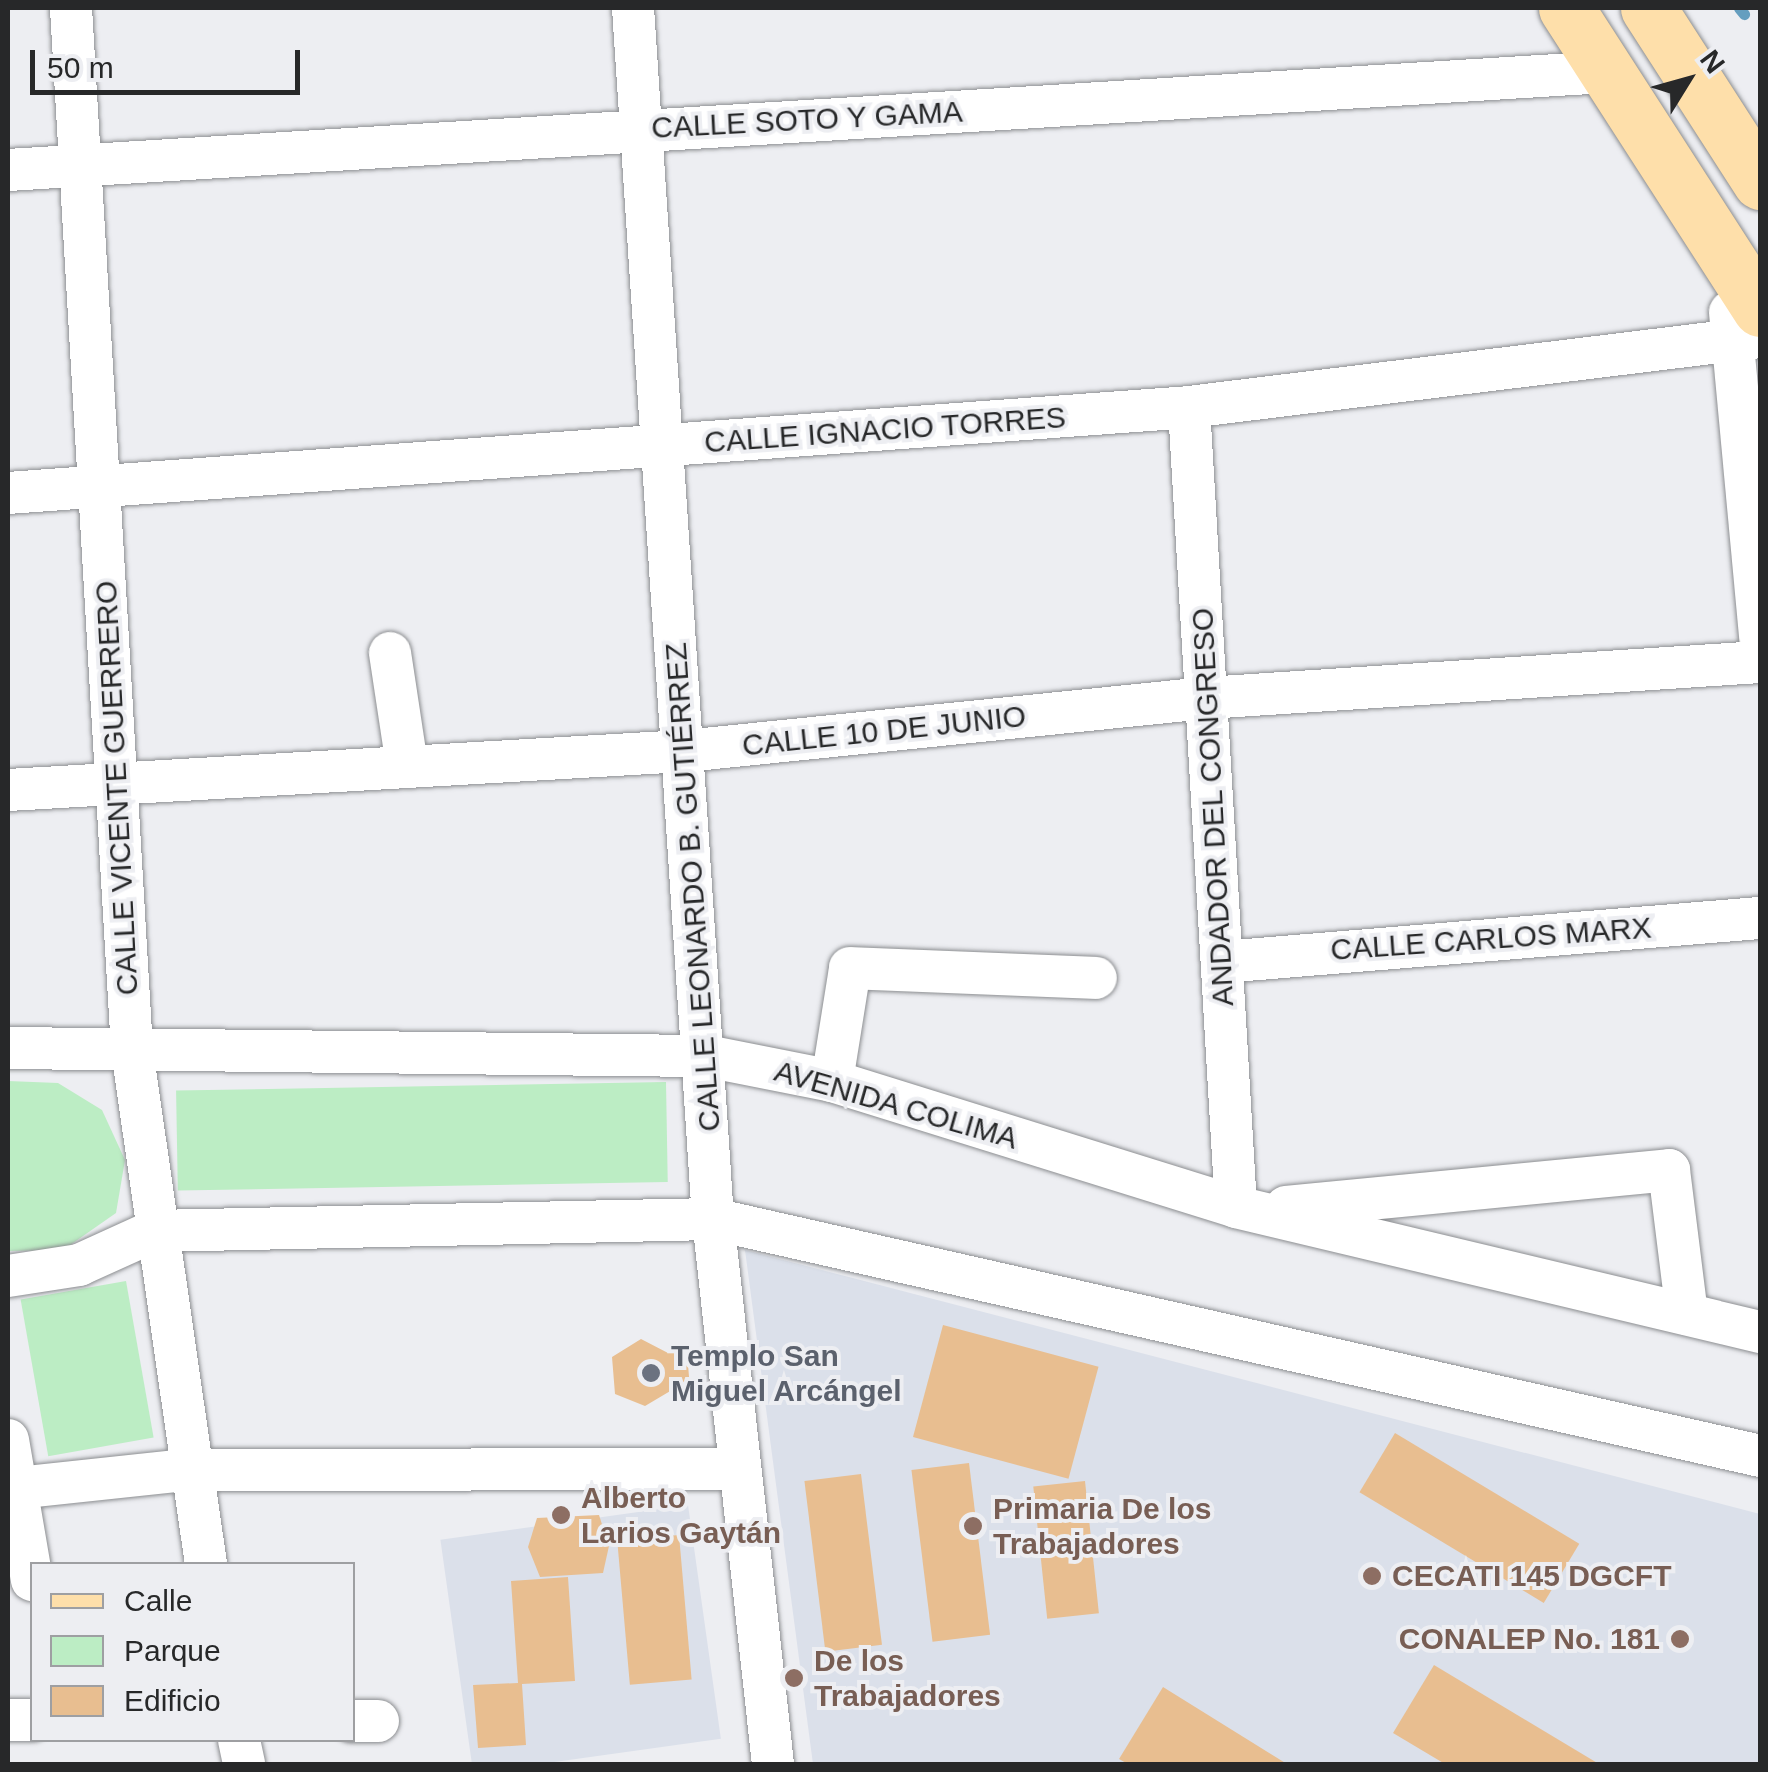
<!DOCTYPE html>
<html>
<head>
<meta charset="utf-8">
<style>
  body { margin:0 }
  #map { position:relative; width:1768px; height:1772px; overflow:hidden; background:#edeef2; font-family:Arial,sans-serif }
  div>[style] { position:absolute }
  .built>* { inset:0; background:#dbe0ea; transform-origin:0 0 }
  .green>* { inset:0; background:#bcedc4; transform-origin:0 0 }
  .stream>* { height:11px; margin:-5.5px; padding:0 5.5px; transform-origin:5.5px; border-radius:5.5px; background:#659ebf }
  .building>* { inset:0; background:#e8be90; transform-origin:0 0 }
  .roads { filter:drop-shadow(0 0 2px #8c8e91) drop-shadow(0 0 2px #8c8e91) }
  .minor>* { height:42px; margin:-21px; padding:0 21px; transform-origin:21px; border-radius:21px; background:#fff }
  .major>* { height:55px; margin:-27.5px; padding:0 27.5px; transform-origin:27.5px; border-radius:27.5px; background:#fedfaa }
  .dots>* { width:28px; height:28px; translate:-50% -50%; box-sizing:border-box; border:5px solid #edeef2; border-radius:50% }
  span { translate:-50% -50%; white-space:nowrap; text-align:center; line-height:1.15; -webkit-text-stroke:8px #edeef2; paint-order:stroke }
  .street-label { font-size:30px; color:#272829 }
  .worship-label { font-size:30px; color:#5b616d; font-weight:700 }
  .left { translate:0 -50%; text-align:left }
  .education-label { font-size:30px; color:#785e54; font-weight:700 }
  .right { translate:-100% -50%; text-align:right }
  .frame { position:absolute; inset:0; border:10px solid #272829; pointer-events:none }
  .legend { position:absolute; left:30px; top:1562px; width:325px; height:180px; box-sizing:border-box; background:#edeef2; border:2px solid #9e9fa2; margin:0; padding:12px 18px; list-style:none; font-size:30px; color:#272829 }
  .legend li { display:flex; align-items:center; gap:20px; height:50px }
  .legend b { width:50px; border:2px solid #9e9fa2 }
  .north { position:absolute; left:1638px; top:30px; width:100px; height:100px; -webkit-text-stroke:8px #edeef2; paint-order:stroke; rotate:53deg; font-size:28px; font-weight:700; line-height:40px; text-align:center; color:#272829 }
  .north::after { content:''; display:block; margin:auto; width:35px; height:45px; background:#272829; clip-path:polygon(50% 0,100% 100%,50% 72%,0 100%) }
  .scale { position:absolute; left:30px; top:50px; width:270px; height:45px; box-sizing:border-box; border:5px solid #272829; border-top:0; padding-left:12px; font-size:30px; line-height:35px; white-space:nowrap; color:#272829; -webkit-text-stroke:8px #edeef2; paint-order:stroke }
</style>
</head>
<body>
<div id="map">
  <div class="built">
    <i style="clip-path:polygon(745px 1250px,1760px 1514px,1760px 1764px,813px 1764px)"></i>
    <i style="left:688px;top:1505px;width:236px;height:250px;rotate:82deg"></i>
  </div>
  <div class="green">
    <i style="clip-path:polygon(8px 1081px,58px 1083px,102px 1110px,125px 1160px,116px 1213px,63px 1250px,8px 1251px)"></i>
    <i style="left:666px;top:1082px;width:100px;height:490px;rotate:89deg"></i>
    <i style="left:126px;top:1281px;width:159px;height:107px;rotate:80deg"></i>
  </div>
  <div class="stream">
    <i style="left:1739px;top:8px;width:8px;rotate:50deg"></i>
  </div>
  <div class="building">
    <i style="left:943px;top:1325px;width:161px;height:116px;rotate:15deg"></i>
    <i style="clip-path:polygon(641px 1339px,668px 1353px,687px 1352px,690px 1389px,672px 1390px,645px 1406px,615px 1394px,612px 1357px)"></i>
    <i style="left:1395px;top:1433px;width:215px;height:69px;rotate:31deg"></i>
    <i style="left:969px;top:1463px;width:173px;height:58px;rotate:83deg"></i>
    <i style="left:861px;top:1474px;width:172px;height:57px;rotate:83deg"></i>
    <i style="left:1085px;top:1481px;width:133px;height:52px;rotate:84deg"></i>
    <i style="clip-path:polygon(599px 1515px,609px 1546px,603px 1573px,540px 1577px,528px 1547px,537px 1518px)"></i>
    <i style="left:679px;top:1535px;width:145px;height:62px;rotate:85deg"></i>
    <i style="clip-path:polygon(568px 1577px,575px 1681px,522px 1684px,526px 1745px,478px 1748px,473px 1685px,518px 1683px,511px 1581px)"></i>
    <i style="clip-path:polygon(1434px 1665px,1599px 1764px,1445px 1764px,1393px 1733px)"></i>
    <i style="clip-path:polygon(1163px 1687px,1287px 1764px,1128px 1764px,1119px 1759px)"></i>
  </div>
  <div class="roads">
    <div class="minor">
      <i style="left:71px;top:8px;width:1044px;rotate:86.65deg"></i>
      <i style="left:132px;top:1050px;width:519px;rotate:81.81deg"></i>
      <i style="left:633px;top:8px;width:1214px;rotate:86.22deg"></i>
      <i style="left:713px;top:1219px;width:548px;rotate:83.72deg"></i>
      <i style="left:8px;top:170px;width:1601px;rotate:-3.51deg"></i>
      <i style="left:1730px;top:312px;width:326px;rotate:84.7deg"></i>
      <i style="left:1189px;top:407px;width:801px;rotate:86.64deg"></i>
      <i style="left:8px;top:493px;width:1184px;rotate:-4.16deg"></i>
      <i style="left:1189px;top:407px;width:575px;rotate:-6.99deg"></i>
      <i style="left:390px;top:653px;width:114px;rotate:81.4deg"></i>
      <i style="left:8px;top:790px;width:678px;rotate:-3.3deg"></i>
      <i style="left:685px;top:751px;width:524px;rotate:-5.81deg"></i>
      <i style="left:1206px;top:698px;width:555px;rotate:-3.72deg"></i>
      <i style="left:1222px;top:962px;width:540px;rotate:-4.68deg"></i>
      <i style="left:8px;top:1048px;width:698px;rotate:0.66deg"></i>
      <i style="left:706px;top:1056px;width:128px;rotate:11.2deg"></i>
      <i style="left:832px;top:1081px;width:423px;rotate:17.3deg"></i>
      <i style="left:1236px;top:1207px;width:539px;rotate:13.42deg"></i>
      <i style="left:832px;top:1081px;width:114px;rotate:-80.9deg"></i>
      <i style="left:850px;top:968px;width:246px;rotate:2.3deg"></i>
      <i style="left:1286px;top:1207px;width:385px;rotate:-5.5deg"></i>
      <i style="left:1669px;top:1170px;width:145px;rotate:82.9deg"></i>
      <i style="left:8px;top:1276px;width:72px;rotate:-8.8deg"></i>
      <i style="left:79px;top:1265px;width:82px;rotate:-24.4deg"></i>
      <i style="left:154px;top:1231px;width:559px;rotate:-1.23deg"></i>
      <i style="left:713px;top:1219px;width:1073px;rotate:12.75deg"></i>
      <i style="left:8px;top:1440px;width:142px;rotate:80.3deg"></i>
      <i style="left:8px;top:1489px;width:180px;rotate:-6.1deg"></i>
      <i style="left:187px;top:1470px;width:552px;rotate:-0.1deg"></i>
      <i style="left:8px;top:1720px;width:24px"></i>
      <i style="left:352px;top:1721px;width:26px"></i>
      <i style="left:239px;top:1740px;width:25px;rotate:78deg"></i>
    </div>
    <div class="major">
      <i style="left:1566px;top:8px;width:358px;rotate:57.2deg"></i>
      <i style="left:1648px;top:8px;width:207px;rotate:57.2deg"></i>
    </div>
  </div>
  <div class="dots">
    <i style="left:651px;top:1373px;background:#6b7280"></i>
    <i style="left:561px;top:1515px;background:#8d6e63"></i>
    <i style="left:973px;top:1526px;background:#8d6e63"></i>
    <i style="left:1372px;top:1576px;background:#8d6e63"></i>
    <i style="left:1680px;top:1639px;background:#8d6e63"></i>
    <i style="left:794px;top:1678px;background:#8d6e63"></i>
  </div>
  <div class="street-label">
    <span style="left:807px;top:120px;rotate:-3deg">CALLE SOTO Y GAMA</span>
    <span style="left:885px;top:430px;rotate:-4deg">CALLE IGNACIO TORRES</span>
    <span style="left:884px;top:731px;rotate:-6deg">CALLE 10 DE JUNIO</span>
    <span style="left:117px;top:788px;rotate:-93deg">CALLE VICENTE GUERRERO</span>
    <span style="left:1213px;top:807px;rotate:-93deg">ANDADOR DEL CONGRESO</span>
    <span style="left:693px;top:887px;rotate:-94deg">CALLE LEONARDO B. GUTIÉRREZ</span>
    <span style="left:1491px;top:939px;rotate:-4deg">CALLE CARLOS MARX</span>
    <span style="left:896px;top:1105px;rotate:16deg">AVENIDA COLIMA</span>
  </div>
  <div class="worship-label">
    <span class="left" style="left:671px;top:1373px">Templo San<br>Miguel Arcángel</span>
  </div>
  <div class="education-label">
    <span class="left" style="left:581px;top:1515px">Alberto<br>Larios Gaytán</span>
    <span class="left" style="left:993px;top:1526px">Primaria De los<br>Trabajadores</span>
    <span class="left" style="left:1392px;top:1576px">CECATI 145 DGCFT</span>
    <span class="right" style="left:1660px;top:1639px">CONALEP No. 181</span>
    <span class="left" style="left:814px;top:1678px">De los<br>Trabajadores</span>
  </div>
  <div class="frame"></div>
  <ul class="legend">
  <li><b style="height:12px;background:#fedfaa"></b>Calle</li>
  <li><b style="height:28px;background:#bcedc4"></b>Parque</li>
  <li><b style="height:28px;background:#e8be90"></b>Edificio</li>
  </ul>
  <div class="north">N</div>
  <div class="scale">50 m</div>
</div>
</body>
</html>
